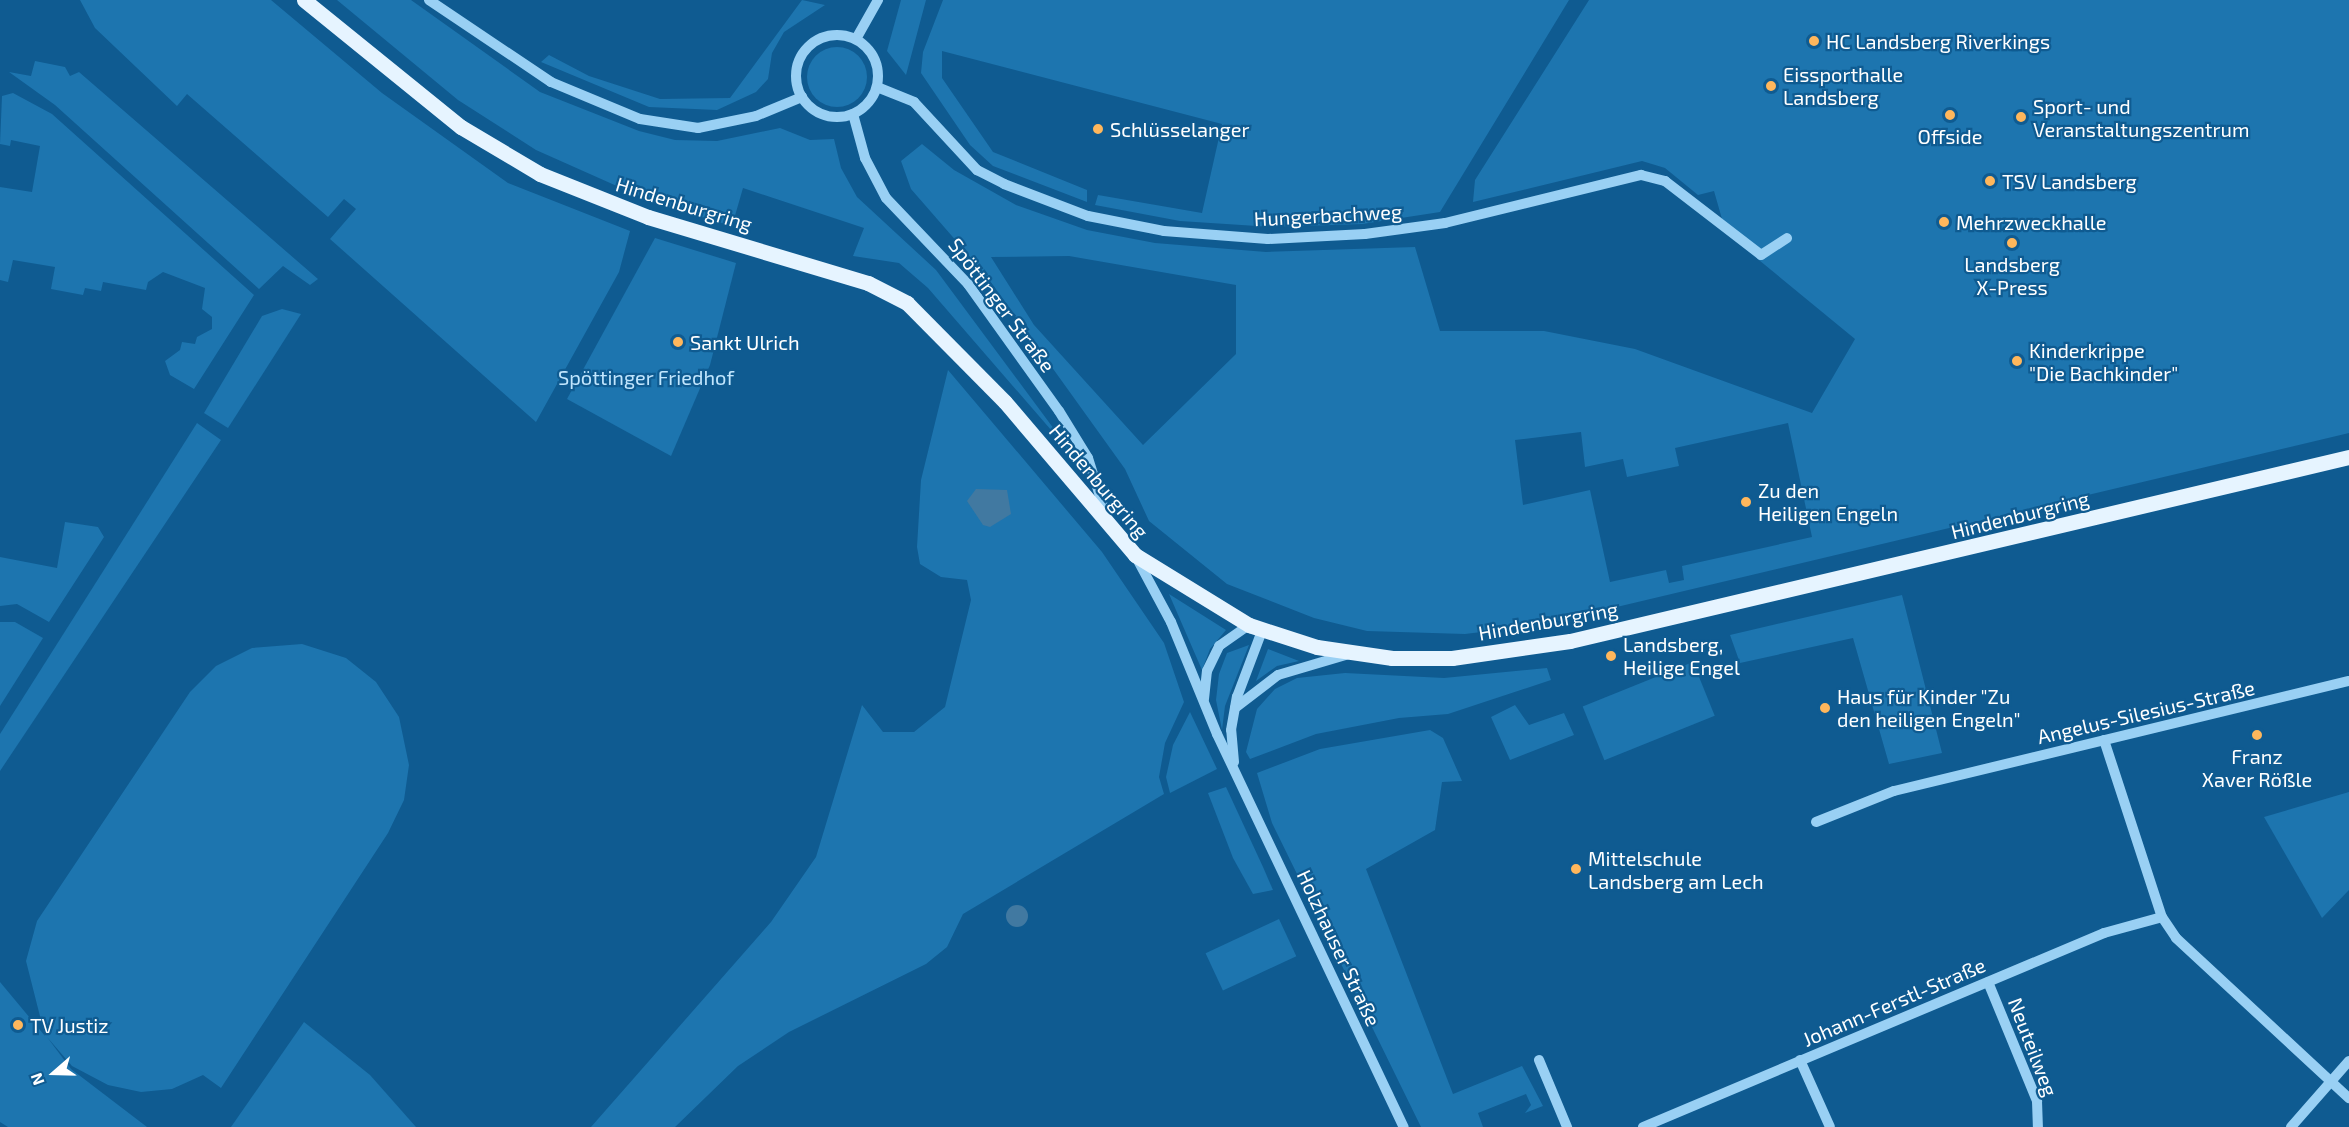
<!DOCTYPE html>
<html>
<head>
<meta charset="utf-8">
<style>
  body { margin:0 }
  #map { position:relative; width:2349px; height:1127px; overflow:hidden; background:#0f5b91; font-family:"Exo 2",sans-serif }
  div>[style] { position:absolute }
  .green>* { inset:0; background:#1d75af; transform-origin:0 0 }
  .round { border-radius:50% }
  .water>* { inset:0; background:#4179a1 }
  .minor>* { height:10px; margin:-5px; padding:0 5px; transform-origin:5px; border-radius:5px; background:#99d0f4 }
  .minor>.ring { margin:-5px; padding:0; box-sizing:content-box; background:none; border:10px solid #99d0f4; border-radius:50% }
  .major>* { height:15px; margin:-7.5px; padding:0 7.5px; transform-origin:7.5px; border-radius:7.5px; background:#e6f4ff }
  .dots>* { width:16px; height:16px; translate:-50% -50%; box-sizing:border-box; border:3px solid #0f5b91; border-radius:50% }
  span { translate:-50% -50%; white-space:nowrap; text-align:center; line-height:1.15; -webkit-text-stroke:4.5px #0f5b91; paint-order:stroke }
  .poi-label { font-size:20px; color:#fff }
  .left { translate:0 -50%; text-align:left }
  .street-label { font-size:20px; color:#fff }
  .park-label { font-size:20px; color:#c1e6fe }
  .north { position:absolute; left:24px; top:1043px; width:60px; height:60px; -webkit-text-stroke:4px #0f5b91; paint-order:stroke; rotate:250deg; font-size:16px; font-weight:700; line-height:24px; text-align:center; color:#fff }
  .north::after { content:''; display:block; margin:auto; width:21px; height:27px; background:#fff; clip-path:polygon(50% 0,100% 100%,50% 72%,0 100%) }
</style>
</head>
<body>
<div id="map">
  <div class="green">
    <i style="clip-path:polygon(80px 0,271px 0,382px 93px,508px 183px,630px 231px,619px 272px,536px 422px,330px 239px,356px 209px,344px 199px,328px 217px,187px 94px,177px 106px,95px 28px)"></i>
    <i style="clip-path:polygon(337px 0,411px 0,540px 92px,639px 131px,675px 140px,717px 141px,780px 128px,810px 140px,834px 139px,841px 168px,857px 197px,936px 270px,1077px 460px,928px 288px,899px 263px,853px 256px,864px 228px,743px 188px,732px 226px,655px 203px,536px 150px,458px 100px)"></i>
    <i style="clip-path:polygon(802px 0,825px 5px,784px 32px,772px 53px,768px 79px,756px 92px,717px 110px,649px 107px,541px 62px,549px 55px,589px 76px,660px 99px,730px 98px)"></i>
    <i style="clip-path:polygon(901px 0,926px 0,906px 75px,887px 51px)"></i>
    <i style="clip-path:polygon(943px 0,1569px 0,1440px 212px,1362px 224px,1273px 227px,1180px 221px,1095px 205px,1098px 195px,1202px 213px,1222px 124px,942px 51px,942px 78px,993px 152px,1087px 190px,1087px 202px,993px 166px,970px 145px,921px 73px,923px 52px)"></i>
    <i style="clip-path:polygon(evenodd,1589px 0,2349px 0,2349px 433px,1545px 624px,1465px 634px,1367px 631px,1314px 618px,1227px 584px,1149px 521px,1125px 469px,985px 274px,911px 189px,901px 161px,922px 144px,954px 170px,1016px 205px,1087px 230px,1155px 243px,1266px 252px,1415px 247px,1440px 331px,1544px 331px,1635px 349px,1812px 413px,1855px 339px,1726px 233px,1714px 191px,1698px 195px,1665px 168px,1642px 161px,1473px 202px,1475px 180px,1589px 0,1069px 256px,1236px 285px,1236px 354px,1143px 445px,1034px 325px,991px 257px,1069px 256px,1589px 0,1788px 423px,1812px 537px,1682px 566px,1684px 580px,1669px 583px,1666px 570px,1610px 582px,1590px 490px,1523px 505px,1515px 440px,1581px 432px,1585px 467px,1623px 459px,1627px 477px,1679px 466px,1675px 448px,1788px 423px)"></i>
    <i class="round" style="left:807px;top:47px;width:60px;height:60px"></i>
    <i style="clip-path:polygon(35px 61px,65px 67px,70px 76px,79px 72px,318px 279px,310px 285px,283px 266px,259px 289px,55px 105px,9px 72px,31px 76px)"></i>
    <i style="clip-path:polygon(13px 93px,52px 114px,254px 295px,194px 389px,170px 375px,165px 361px,180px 350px,182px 342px,195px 344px,197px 337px,212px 329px,212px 317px,202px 309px,205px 288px,163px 272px,148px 282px,146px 290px,103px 282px,101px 291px,85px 288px,83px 295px,51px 289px,55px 267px,13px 260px,8px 282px,0 280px,0 187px,32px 192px,40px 146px,11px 140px,10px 146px,0 144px,2px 96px)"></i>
    <i style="clip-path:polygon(655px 238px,736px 263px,710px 365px,671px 456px,567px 399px)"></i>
    <i style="clip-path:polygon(282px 309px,301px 314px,228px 428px,204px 413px,262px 316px)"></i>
    <i style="clip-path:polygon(948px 370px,1102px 552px,1164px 643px,1184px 702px,1165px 743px,1159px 777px,1164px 794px,963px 914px,947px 947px,926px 964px,789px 1032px,738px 1066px,675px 1127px,591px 1127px,771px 922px,816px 857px,862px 705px,883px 732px,914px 732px,945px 707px,971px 600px,967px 580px,941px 577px,920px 564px,917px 547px,921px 480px)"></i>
    <i style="clip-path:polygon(197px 423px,221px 440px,0 771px,0 734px)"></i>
    <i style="clip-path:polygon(65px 522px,98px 527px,104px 537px,49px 622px,17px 604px,0 606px,0 557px,57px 568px)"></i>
    <i style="clip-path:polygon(1169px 594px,1226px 630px,1210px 649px,1202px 670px)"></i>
    <i style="clip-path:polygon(1902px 595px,1942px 753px,1889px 764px,1853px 638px,1740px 663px,1730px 635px)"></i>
    <i style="clip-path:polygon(0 622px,15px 622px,43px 638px,0 706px)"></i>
    <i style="clip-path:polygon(302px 644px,346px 658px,376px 682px,399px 717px,409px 765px,404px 800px,388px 833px,221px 1088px,203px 1075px,172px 1089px,141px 1092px,108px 1085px,72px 1066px,47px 1037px,71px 1069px,147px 1127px,8px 1127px,0 1122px,0 982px,45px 1036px,26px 961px,37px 921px,190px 692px,216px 666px,252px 648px)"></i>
    <i style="clip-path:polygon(1249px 645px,1225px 706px,1222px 730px,1216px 700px,1219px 674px,1227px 653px)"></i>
    <i style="clip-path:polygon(1268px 649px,1299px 661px,1277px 666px,1256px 681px)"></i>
    <i style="left:1693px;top:662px;width:58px;height:119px;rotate:68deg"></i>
    <i style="clip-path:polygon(1547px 668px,1551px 680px,1448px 714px,1399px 718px,1316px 734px,1250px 759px,1246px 752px,1257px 709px,1275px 689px,1297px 678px,1345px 673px,1444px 678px)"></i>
    <i style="clip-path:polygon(1515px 705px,1529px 725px,1564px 713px,1574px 735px,1510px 760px,1491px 717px)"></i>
    <i style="clip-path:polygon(1190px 712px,1217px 769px,1170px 793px,1166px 777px,1173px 745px)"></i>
    <i style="clip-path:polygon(1430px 730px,1443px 738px,1462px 781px,1442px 782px,1435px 830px,1366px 869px,1453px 1094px,1522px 1066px,1543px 1106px,1525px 1113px,1531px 1105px,1526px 1094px,1478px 1113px,1483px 1127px,1421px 1127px,1272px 823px,1257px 773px,1320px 749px)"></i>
    <i style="clip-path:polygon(1226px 787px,1263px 867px,1273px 890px,1253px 894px,1233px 858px,1208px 793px)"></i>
    <i style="clip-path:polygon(2349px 792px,2349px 890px,2322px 918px,2264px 817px)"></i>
    <i style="left:1279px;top:919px;width:41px;height:81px;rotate:65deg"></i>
    <i style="clip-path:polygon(304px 1022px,370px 1075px,416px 1127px,231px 1127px)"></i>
  </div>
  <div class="water">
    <i style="clip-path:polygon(976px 489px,1007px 490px,1011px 514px,990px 527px,983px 525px,967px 501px)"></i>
    <i class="round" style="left:1006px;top:905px;width:22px;height:22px"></i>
  </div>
  <div class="minor">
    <i style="left:429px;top:0;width:147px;rotate:33.9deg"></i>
    <i style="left:551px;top:82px;width:96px;rotate:22.6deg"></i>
    <i style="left:640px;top:119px;width:59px;rotate:8.8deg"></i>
    <i style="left:698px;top:128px;width:59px;rotate:-11.7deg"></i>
    <i style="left:756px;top:116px;width:50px;rotate:-22.4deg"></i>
    <i class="ring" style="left:796px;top:35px;width:72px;height:72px"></i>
    <i style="left:856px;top:39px;width:45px;rotate:-60.6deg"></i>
    <i style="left:877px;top:87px;width:40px;rotate:22deg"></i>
    <i style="left:914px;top:102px;width:93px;rotate:47.2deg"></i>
    <i style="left:977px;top:170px;width:30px;rotate:27deg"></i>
    <i style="left:1004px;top:184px;width:90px;rotate:20.9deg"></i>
    <i style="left:1088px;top:216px;width:77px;rotate:11.2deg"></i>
    <i style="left:1164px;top:231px;width:104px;rotate:4.4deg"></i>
    <i style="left:1268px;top:239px;width:97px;rotate:-3deg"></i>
    <i style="left:1365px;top:234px;width:81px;rotate:-7.8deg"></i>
    <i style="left:1445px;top:223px;width:202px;rotate:-13.8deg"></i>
    <i style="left:1641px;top:175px;width:25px;rotate:14deg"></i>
    <i style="left:1665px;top:181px;width:121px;rotate:37.6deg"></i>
    <i style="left:1761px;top:255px;width:31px;rotate:-33deg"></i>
    <i style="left:853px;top:114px;width:46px;rotate:74.7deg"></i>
    <i style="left:865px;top:158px;width:45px;rotate:62.3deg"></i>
    <i style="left:886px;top:198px;width:119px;rotate:46.4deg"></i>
    <i style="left:968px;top:284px;width:156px;rotate:54.4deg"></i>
    <i style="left:1059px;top:411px;width:55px;rotate:58.3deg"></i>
    <i style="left:1088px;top:458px;width:67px;rotate:72.6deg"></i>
    <i style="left:1135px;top:555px;width:76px;rotate:61.8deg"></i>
    <i style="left:1171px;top:622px;width:121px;rotate:67.7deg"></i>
    <i style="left:1217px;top:734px;width:435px;rotate:64.6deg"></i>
    <i style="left:1204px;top:699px;width:28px;rotate:-84deg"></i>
    <i style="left:1207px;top:671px;width:28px;rotate:-64deg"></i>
    <i style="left:1219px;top:646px;width:37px;rotate:-35deg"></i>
    <i style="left:1235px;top:708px;width:54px;rotate:-37.5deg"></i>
    <i style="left:1278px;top:675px;width:74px;rotate:-16.5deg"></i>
    <i style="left:2104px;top:740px;width:186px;rotate:71.9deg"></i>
    <i style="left:2162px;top:917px;width:25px;rotate:56deg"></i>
    <i style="left:2176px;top:938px;width:236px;rotate:42.8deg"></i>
    <i style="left:1234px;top:762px;width:32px;rotate:-95deg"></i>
    <i style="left:1231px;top:730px;width:34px;rotate:-80deg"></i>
    <i style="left:1237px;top:697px;width:71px;rotate:-69.3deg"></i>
    <i style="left:1816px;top:822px;width:84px;rotate:-21.7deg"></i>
    <i style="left:1894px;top:791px;width:468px;rotate:-13.6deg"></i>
    <i style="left:1988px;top:982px;width:129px;rotate:67.6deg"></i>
    <i style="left:2037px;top:1101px;width:26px;rotate:88deg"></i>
    <i style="left:1539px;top:1060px;width:73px;rotate:67.3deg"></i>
    <i style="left:1800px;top:1060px;width:73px;rotate:65.9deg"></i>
    <i style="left:1643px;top:1127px;width:500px;rotate:-22.82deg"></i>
    <i style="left:2104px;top:933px;width:60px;rotate:-15.4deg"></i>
    <i style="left:2291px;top:1127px;width:88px;rotate:-48.7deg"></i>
  </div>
  <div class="major">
    <i style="left:304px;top:0;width:202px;rotate:39deg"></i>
    <i style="left:461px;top:127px;width:92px;rotate:30.7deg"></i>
    <i style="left:540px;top:174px;width:116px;rotate:21.7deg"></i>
    <i style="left:648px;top:217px;width:230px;rotate:16.7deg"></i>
    <i style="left:868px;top:283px;width:44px;rotate:27.1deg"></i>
    <i style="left:907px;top:303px;width:139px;rotate:45.3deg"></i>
    <i style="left:1005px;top:402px;width:201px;rotate:49.6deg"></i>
    <i style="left:1135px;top:555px;width:134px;rotate:31.6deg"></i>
    <i style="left:1249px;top:625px;width:71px;rotate:17.9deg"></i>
    <i style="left:1317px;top:647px;width:76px;rotate:8.3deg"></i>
    <i style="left:1392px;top:658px;width:60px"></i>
    <i style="left:1452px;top:658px;width:119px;rotate:-8.2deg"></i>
    <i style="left:1570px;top:641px;width:800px;rotate:-13.29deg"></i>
  </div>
  <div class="dots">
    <i style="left:1814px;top:41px;background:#ffb75c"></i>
    <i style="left:1771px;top:86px;background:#ffb75c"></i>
    <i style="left:1950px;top:115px;background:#ffb75c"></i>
    <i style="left:2021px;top:117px;background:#ffb75c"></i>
    <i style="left:1098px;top:129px;background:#ffb75c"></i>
    <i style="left:1990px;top:181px;background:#ffb75c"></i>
    <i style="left:1944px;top:222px;background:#ffb75c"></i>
    <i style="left:2012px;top:243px;background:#ffb75c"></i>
    <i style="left:678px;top:342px;background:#ffb75c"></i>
    <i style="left:2017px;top:361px;background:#ffb75c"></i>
    <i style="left:1746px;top:502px;background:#ffb75c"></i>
    <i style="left:1611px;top:656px;background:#ffb75c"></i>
    <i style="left:1825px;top:708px;background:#ffb75c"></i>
    <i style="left:2257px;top:735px;background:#ffb75c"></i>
    <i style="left:1576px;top:869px;background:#ffb75c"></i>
    <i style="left:18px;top:1025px;background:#ffb75c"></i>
  </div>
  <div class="poi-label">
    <span class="left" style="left:1826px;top:41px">HC Landsberg Riverkings</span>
    <span class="left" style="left:1783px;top:86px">Eissporthalle<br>Landsberg</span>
    <span class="left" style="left:2033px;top:118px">Sport- und<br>Veranstaltungszentrum</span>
    <span class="left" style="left:1110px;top:129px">Schlüsselanger</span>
    <span style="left:1950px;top:136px">Offside</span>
    <span class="left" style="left:2002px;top:181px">TSV Landsberg</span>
    <span class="left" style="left:1956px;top:222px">Mehrzweckhalle</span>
    <span style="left:2012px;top:276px">Landsberg<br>X-Press</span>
    <span class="left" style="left:690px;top:342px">Sankt Ulrich</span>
    <span class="left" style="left:2029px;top:362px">Kinderkrippe<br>"Die Bachkinder"</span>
    <span class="left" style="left:1758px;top:502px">Zu den<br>Heiligen Engeln</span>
    <span class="left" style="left:1623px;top:656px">Landsberg,<br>Heilige Engel</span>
    <span class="left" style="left:1837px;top:708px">Haus für Kinder "Zu<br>den heiligen Engeln"</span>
    <span style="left:2257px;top:768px">Franz<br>Xaver Rößle</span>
    <span class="left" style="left:1588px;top:870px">Mittelschule<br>Landsberg am Lech</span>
    <span class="left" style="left:30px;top:1025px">TV Justiz</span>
  </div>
  <div class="street-label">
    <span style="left:684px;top:204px;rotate:17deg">Hindenburgring</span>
    <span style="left:1328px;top:215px;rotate:-3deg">Hungerbachweg</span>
    <span style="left:1002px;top:305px;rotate:53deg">Spöttinger Straße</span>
    <span style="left:1099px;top:481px;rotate:50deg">Hindenburgring</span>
    <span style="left:2020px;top:515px;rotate:-14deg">Hindenburgring</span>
    <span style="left:1548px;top:621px;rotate:-10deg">Hindenburgring</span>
    <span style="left:2146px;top:712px;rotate:-13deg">Angelus-Silesius-Straße</span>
    <span style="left:1339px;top:948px;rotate:65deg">Holzhauser Straße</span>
    <span style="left:1894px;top:1002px;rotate:-23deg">Johann-Ferstl-Straße</span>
    <span style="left:2033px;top:1047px;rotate:69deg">Neuteilweg</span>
  </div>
  <div class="park-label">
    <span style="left:646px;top:377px">Spöttinger Friedhof</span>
  </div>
  <div class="north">N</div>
</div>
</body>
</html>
